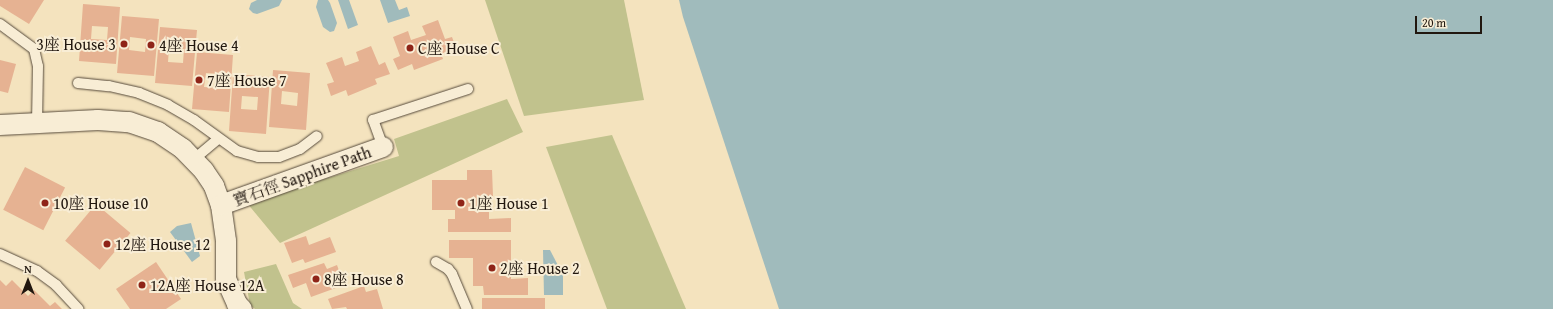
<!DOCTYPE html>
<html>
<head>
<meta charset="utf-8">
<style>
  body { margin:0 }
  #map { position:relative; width:1553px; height:309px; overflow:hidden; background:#f4e3be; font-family:"Gentium Book Plus","Noto Serif TC",serif }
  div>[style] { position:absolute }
  .green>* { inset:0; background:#c1c28d }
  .water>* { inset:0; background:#a0bbbc }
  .building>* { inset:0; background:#e6b292; transform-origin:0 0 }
  .roads { filter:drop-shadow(0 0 1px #564a3b) drop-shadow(0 0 1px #564a3b) }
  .service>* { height:10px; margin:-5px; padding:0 5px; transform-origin:5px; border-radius:5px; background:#f8edd5 }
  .minor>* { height:20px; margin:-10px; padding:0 10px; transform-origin:10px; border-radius:10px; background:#f8edd5 }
  .dots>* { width:11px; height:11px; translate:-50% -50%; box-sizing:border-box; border:2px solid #f8edd5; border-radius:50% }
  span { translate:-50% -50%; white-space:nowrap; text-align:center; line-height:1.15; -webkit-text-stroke:4px #f8edd5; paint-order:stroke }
  .poi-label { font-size:16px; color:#21170f }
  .right { translate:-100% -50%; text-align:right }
  .left { translate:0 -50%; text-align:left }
  .street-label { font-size:16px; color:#21170f }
  .north { position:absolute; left:8px; top:261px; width:40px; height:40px; -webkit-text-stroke:3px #f8edd5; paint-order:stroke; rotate:0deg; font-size:11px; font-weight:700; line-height:16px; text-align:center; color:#21170f }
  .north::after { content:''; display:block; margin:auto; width:14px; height:18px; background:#21170f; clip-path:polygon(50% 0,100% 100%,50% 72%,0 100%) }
  .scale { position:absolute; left:1415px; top:16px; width:67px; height:18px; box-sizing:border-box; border:2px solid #21170f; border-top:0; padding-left:5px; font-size:12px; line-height:14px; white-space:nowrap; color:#21170f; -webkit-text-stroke:3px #f8edd5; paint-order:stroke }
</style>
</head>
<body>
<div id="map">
  <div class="green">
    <i style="clip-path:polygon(485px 0,624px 0,644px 100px,524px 116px)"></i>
    <i style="clip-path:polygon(507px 99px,523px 132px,280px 243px,247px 203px,399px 156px,394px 139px)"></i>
    <i style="clip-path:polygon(612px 135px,686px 309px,607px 309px,546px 147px)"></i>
    <i style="clip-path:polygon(276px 264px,293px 303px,302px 309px,255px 309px,250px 305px,244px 272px)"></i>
  </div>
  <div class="water">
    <i style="clip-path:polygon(257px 0,282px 0,279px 6px,257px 14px,253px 13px,249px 9px,251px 3px)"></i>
    <i style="clip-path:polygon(318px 0,328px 0,330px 3px,337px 23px,334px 31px,330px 32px,323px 27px,316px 7px)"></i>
    <i style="clip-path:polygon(338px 0,349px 0,358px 25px,348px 29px)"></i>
    <i style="clip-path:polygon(380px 0,395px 0,399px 10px,407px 7px,410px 16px,388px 23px)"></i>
    <i style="clip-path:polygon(679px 0,1553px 0,1553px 309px,779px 309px,683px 17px)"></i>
    <i style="clip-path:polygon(191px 223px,200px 256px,192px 262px,170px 232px,177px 226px)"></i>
    <i style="clip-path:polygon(543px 250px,550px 250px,563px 275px,563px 295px,544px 295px)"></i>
  </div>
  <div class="building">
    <i style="clip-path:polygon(0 0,44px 0,29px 24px,0 6px)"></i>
    <i style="clip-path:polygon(evenodd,83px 4px,120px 7px,116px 64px,79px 61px,83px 4px,92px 26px,108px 27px,107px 40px,91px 39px,92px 26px)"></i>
    <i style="clip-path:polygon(evenodd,122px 16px,159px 19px,154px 76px,117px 73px,122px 16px,130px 37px,146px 39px,145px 52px,129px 50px,130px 37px)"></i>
    <i style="clip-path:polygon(438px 20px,445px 39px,452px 37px,456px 48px,441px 54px,443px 59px,414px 70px,412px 64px,398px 70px,393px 59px,400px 56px,393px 37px,408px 31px,411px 40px,426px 35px,422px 26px)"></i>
    <i style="clip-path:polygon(evenodd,160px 27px,197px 30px,192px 86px,155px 83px,160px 27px,169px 48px,184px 49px,183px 63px,168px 62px,169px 48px)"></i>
    <i style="clip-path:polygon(371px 46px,379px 65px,385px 62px,390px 74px,375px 79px,377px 84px,348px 96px,346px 90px,331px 96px,327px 84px,334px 82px,326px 63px,342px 57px,345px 66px,359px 61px,356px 52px)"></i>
    <i style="clip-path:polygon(evenodd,197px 52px,233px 55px,229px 112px,192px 109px,197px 52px,206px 73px,221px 74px,220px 88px,204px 87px,206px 73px)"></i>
    <i style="clip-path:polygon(0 60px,16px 64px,8px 93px,0 91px)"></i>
    <i style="clip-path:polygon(evenodd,273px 70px,310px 73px,306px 130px,269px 127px,273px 70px,282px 91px,298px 93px,297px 106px,281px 104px,282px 91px)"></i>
    <i style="clip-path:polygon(evenodd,233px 74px,270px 77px,266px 134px,229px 131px,233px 74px,242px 96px,258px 97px,257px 110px,241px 109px,242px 96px)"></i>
    <i style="left:25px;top:167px;width:45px;height:48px;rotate:27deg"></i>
    <i style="clip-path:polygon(467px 170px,492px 170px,493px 196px,489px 196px,489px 219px,511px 218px,511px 232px,448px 232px,448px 219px,455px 219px,455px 210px,432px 210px,432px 180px,467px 180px)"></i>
    <i style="left:96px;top:204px;width:45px;height:48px;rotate:40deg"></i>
    <i style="clip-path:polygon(306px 236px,309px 245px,330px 237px,336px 252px,305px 263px,303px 259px,292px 263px,284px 243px)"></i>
    <i style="clip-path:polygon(449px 240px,511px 240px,511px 279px,528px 278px,528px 295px,484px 295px,483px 286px,473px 286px,473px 258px,449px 258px)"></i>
    <i style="clip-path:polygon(156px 262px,181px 299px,166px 309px,130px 309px,116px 289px)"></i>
    <i style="clip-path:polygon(324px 263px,327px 269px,337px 265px,344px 285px,311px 297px,306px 283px,293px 288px,288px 275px)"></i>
    <i style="clip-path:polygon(0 280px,6px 286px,12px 280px,28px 296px,34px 290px,50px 306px,55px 302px,62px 309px,0 309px)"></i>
    <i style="clip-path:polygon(364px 286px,366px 292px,377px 289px,383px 309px,347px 309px,346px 307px,332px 309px,328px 299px)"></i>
    <i style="left:482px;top:298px;width:63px;height:11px"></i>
  </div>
  <div class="roads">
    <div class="service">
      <i style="left:0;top:24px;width:42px;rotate:36.3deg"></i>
      <i style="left:34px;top:49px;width:17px;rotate:77deg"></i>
      <i style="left:38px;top:66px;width:57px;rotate:91deg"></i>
      <i style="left:78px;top:83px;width:31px;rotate:6deg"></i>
      <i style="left:109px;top:86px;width:31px;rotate:13deg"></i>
      <i style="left:139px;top:93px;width:31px;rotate:22deg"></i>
      <i style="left:168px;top:105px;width:30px;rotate:30deg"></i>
      <i style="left:194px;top:120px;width:53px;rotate:35.8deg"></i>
      <i style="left:237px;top:151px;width:22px;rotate:16deg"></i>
      <i style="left:258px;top:157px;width:21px"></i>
      <i style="left:279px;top:157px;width:22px;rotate:-21deg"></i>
      <i style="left:300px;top:149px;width:21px;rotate:-37deg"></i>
      <i style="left:383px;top:147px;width:29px;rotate:-110deg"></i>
      <i style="left:373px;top:120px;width:100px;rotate:-18.1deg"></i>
      <i style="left:193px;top:160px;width:33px;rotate:-40deg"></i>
      <i style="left:0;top:254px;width:41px;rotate:24.7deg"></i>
      <i style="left:37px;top:271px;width:24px;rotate:36deg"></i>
      <i style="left:56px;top:285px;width:33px;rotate:47deg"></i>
      <i style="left:436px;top:262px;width:14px;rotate:30deg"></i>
      <i style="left:448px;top:269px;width:6px;rotate:51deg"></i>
      <i style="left:452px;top:274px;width:38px;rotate:67deg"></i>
    </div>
    <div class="minor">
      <i style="left:0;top:125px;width:98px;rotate:-2.9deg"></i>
      <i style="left:98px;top:120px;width:31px;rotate:4deg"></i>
      <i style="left:129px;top:122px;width:31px;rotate:19deg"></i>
      <i style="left:158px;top:132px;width:30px;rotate:34deg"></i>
      <i style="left:183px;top:149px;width:30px;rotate:46deg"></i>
      <i style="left:204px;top:171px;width:18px;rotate:56deg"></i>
      <i style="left:214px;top:186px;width:20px;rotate:70deg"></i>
      <i style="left:221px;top:205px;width:36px;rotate:82deg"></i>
      <i style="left:226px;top:241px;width:38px;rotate:90deg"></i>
      <i style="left:226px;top:279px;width:27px;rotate:66deg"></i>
      <i style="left:237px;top:304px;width:7px;rotate:45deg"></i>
      <i style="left:221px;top:205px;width:172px;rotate:-19.7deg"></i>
    </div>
  </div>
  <div class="dots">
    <i style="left:124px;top:44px;background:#8f2418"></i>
    <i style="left:151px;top:45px;background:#8f2418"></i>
    <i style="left:410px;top:48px;background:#8f2418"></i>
    <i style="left:199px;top:80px;background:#8f2418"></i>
    <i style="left:45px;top:203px;background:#8f2418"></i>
    <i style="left:461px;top:203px;background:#8f2418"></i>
    <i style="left:107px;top:244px;background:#8f2418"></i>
    <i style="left:492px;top:268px;background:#8f2418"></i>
    <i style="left:316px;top:279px;background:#8f2418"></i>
    <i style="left:142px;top:285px;background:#8f2418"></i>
  </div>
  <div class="poi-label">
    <span class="right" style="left:116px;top:44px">3座 House 3</span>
    <span class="left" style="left:159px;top:45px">4座 House 4</span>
    <span class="left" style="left:418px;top:48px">C座 House C</span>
    <span class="left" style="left:207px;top:80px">7座 House 7</span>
    <span class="left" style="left:53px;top:203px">10座 House 10</span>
    <span class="left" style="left:469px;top:203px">1座 House 1</span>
    <span class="left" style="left:115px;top:244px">12座 House 12</span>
    <span class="left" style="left:500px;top:268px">2座 House 2</span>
    <span class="left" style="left:324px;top:279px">8座 House 8</span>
    <span class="left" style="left:150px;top:285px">12A座 House 12A</span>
  </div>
  <div class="street-label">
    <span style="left:302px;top:176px;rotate:-20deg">寶石徑 Sapphire Path</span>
  </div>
  <div class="north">N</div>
  <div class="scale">20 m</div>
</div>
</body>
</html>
